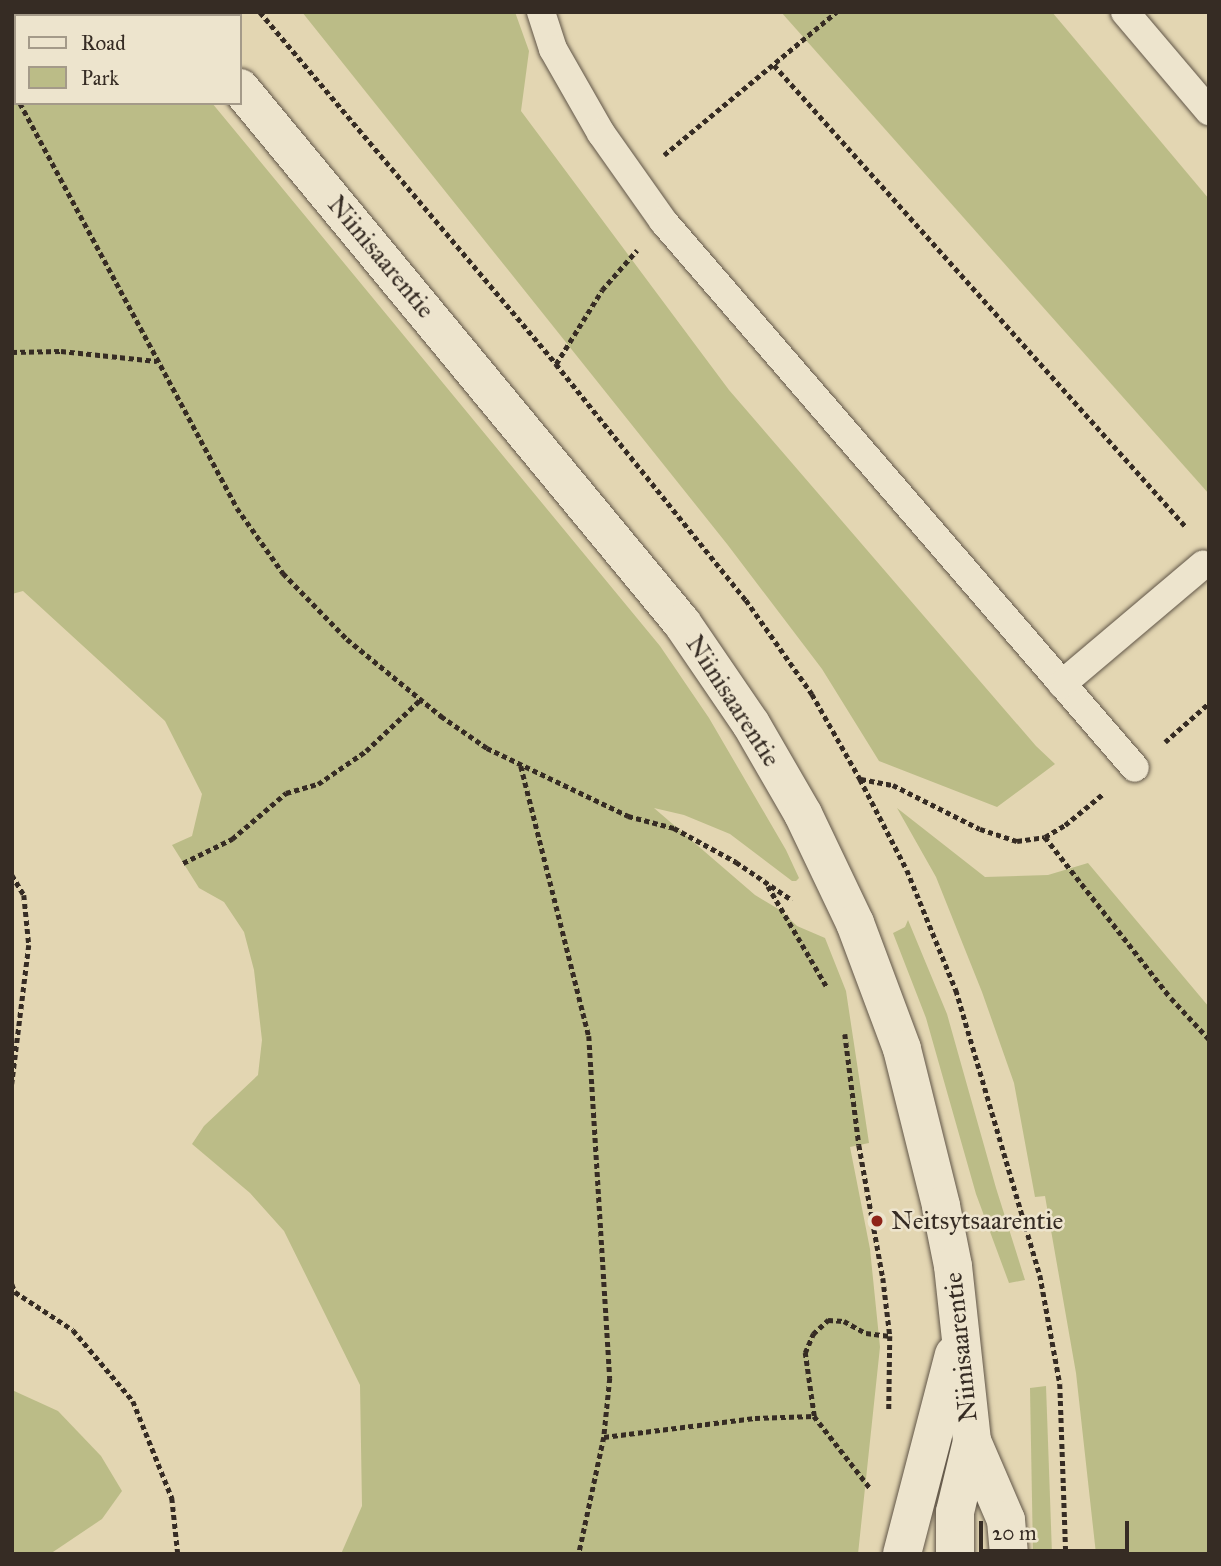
<!DOCTYPE html>
<html>
<head>
<meta charset="utf-8">
<style>
  body { margin:0 }
  #map { position:relative; width:1221px; height:1566px; overflow:hidden; background:#e3d6b2; font-family:"IM FELL Great Primer",serif }
  div>[style] { position:absolute }
  .green>* { inset:0; background:#bbbc87 }
  .path>* { height:4.5px; margin-top:-2.25px; transform-origin:0; background:repeating-linear-gradient(90deg,#362c24 0 5px,transparent 0 8.5px) }
  .roads { filter:drop-shadow(0 0 2px #615648) drop-shadow(0 0 2px #615648) }
  .lane>* { height:28px; margin:-14px; padding:0 14px; transform-origin:14px; border-radius:14px; background:#ede4cd }
  .secondary>* { height:38px; margin:-19px; padding:0 19px; transform-origin:19px; border-radius:19px; background:#ede4cd }
  .dots>* { width:19px; height:19px; translate:-50% -50%; box-sizing:border-box; border:4px solid #ede4cd; border-radius:50% }
  span { translate:-50% -50%; white-space:nowrap; text-align:center; line-height:1.15; -webkit-text-stroke:5px #ede4cd; paint-order:stroke }
  .street-label { font-size:26px; color:#362c24 }
  .poi-label { font-size:26px; color:#362c24 }
  .left { translate:0 -50%; text-align:left }
  .frame { position:absolute; inset:0; border:14px solid #362c24; pointer-events:none }
  .legend { position:absolute; left:14px; top:14px; width:228px; height:91px; box-sizing:border-box; background:#ede4cd; border:2px solid #a49a89; margin:0; padding:9px 12px; list-style:none; font-size:21px; color:#362c24 }
  .legend li { display:flex; align-items:center; gap:14px; height:35px }
  .legend b { width:35px; border:2px solid #a49a89 }
  .scale { position:absolute; left:979px; top:1521px; width:150px; height:32px; box-sizing:border-box; border:4px solid #362c24; border-top:0; padding-left:9px; font-size:21px; line-height:24px; white-space:nowrap; color:#362c24; -webkit-text-stroke:5px #ede4cd; paint-order:stroke }
</style>
</head>
<body>
<div id="map">
  <div class="green">
    <i style="clip-path:polygon(12px 12px,136px 12px,139px 16px,16px 16px,16px 103px,212px 103px,660px 646px,709px 718px,786px 850px,799px 878px,796px 881px,792px 881px,730px 834px,684px 815px,654px 808px,755px 895px,780px 910px,797px 926px,825px 938px,846px 991px,869px 1143px,850px 1147px,870px 1249px,880px 1347px,858px 1554px,341px 1554px,362px 1506px,360px 1385px,284px 1231px,250px 1193px,192px 1144px,204px 1126px,258px 1075px,262px 1040px,254px 970px,244px 932px,224px 902px,199px 888px,172px 845px,192px 836px,202px 794px,165px 721px,23px 591px,12px 594px)"></i>
    <i style="clip-path:polygon(302px 12px,515px 12px,529px 51px,521px 111px,729px 390px,1036px 746px,1055px 764px,997px 807px,879px 761px,822px 669px,727px 544px)"></i>
    <i style="clip-path:polygon(781px 12px,1052px 12px,1209px 199px,1209px 494px)"></i>
    <i style="clip-path:polygon(897px 808px,985px 877px,1048px 875px,1088px 863px,1209px 1007px,1209px 1554px,1096px 1554px,1076px 1373px,1045px 1196px,1035px 1197px,1014px 1083px,982px 992px,936px 877px)"></i>
    <i style="clip-path:polygon(908px 920px,947px 1014px,996px 1188px,1025px 1280px,1009px 1283px,976px 1194px,926px 1018px,893px 933px,905px 927px)"></i>
    <i style="clip-path:polygon(1046px 1386px,1052px 1554px,1033px 1554px,1030px 1388px)"></i>
    <i style="clip-path:polygon(12px 1390px,58px 1411px,101px 1456px,122px 1491px,102px 1519px,50px 1554px,12px 1554px)"></i>
  </div>
  <div class="path">
    <i style="left:260px;top:12px;width:460px;rotate:49.9deg"></i>
    <i style="left:556px;top:364px;width:303px;rotate:51.2deg"></i>
    <i style="left:746px;top:600px;width:115px;rotate:54.9deg"></i>
    <i style="left:812px;top:694px;width:98px;rotate:60.5deg"></i>
    <i style="left:860px;top:779px;width:102px;rotate:62.7deg"></i>
    <i style="left:907px;top:870px;width:130px;rotate:67.8deg"></i>
    <i style="left:956px;top:990px;width:297px;rotate:73.6deg"></i>
    <i style="left:1040px;top:1275px;width:111px;rotate:79.6deg"></i>
    <i style="left:1060px;top:1384px;width:170px;rotate:88deg"></i>
    <i style="left:774px;top:65px;width:620px;rotate:48.27deg"></i>
    <i style="left:12px;top:89px;width:8px;rotate:60deg"></i>
    <i style="left:20px;top:103px;width:459px;rotate:61.8deg"></i>
    <i style="left:237px;top:508px;width:80px;rotate:54.7deg"></i>
    <i style="left:283px;top:573px;width:92px;rotate:45.9deg"></i>
    <i style="left:347px;top:639px;width:122px;rotate:39.3deg"></i>
    <i style="left:441px;top:716px;width:56px;rotate:34.8deg"></i>
    <i style="left:487px;top:748px;width:157px;rotate:25.7deg"></i>
    <i style="left:628px;top:816px;width:48px;rotate:14.6deg"></i>
    <i style="left:674px;top:828px;width:71px;rotate:28.7deg"></i>
    <i style="left:736px;top:862px;width:68px;rotate:34.2deg"></i>
    <i style="left:664px;top:155px;width:224px;rotate:-39.7deg"></i>
    <i style="left:12px;top:352px;width:49px;rotate:-1.2deg"></i>
    <i style="left:61px;top:351px;width:96px;rotate:6deg"></i>
    <i style="left:556px;top:364px;width:87px;rotate:-58.1deg"></i>
    <i style="left:602px;top:290px;width:53px;rotate:-48.8deg"></i>
    <i style="left:1165px;top:742px;width:59px;rotate:-41.6deg"></i>
    <i style="left:521px;top:766px;width:278px;rotate:75.9deg"></i>
    <i style="left:589px;top:1036px;width:343px;rotate:86.5deg"></i>
    <i style="left:610px;top:1378px;width:59px;rotate:95.8deg"></i>
    <i style="left:604px;top:1437px;width:120px;rotate:102.1deg"></i>
    <i style="left:861px;top:779px;width:33px;rotate:11deg"></i>
    <i style="left:893px;top:785px;width:97px;rotate:26.8deg"></i>
    <i style="left:980px;top:829px;width:39px;rotate:18deg"></i>
    <i style="left:1017px;top:841px;width:28px;rotate:-8deg"></i>
    <i style="left:1045px;top:837px;width:23px;rotate:-31deg"></i>
    <i style="left:1065px;top:825px;width:50px;rotate:-39.4deg"></i>
    <i style="left:1045px;top:837px;width:204px;rotate:52deg"></i>
    <i style="left:1171px;top:998px;width:56px;rotate:47.2deg"></i>
    <i style="left:183px;top:863px;width:55px;rotate:-26.1deg"></i>
    <i style="left:232px;top:839px;width:71px;rotate:-40.4deg"></i>
    <i style="left:286px;top:793px;width:33px;rotate:-16deg"></i>
    <i style="left:318px;top:784px;width:58px;rotate:-34.5deg"></i>
    <i style="left:366px;top:751px;width:74px;rotate:-43.4deg"></i>
    <i style="left:12px;top:875px;width:23px;rotate:59deg"></i>
    <i style="left:24px;top:895px;width:50px;rotate:84.3deg"></i>
    <i style="left:29px;top:945px;width:140px;rotate:97deg"></i>
    <i style="left:768px;top:886px;width:117px;rotate:59.7deg"></i>
    <i style="left:845px;top:1034px;width:112px;rotate:82.8deg"></i>
    <i style="left:859px;top:1145px;width:135px;rotate:79.8deg"></i>
    <i style="left:883px;top:1278px;width:58px;rotate:83.1deg"></i>
    <i style="left:890px;top:1336px;width:75px;rotate:90.8deg"></i>
    <i style="left:12px;top:1284px;width:9px;rotate:69deg"></i>
    <i style="left:15px;top:1292px;width:69px;rotate:33.2deg"></i>
    <i style="left:73px;top:1330px;width:93px;rotate:49.8deg"></i>
    <i style="left:133px;top:1401px;width:105px;rotate:68.1deg"></i>
    <i style="left:172px;top:1498px;width:56px;rotate:83.9deg"></i>
    <i style="left:814px;top:1416px;width:64px;rotate:-98.1deg"></i>
    <i style="left:805px;top:1353px;width:21px;rotate:-67deg"></i>
    <i style="left:813px;top:1334px;width:21px;rotate:-43deg"></i>
    <i style="left:828px;top:1320px;width:16px;rotate:4deg"></i>
    <i style="left:844px;top:1321px;width:25px;rotate:29deg"></i>
    <i style="left:866px;top:1333px;width:24px;rotate:7deg"></i>
    <i style="left:604px;top:1437px;width:152px;rotate:-7.2deg"></i>
    <i style="left:755px;top:1418px;width:59px;rotate:-1.9deg"></i>
    <i style="left:814px;top:1416px;width:91px;rotate:52.1deg"></i>
  </div>
  <div class="roads">
    <div class="lane">
      <i style="left:541px;top:12px;width:39px;rotate:72deg"></i>
      <i style="left:553px;top:49px;width:97px;rotate:60.3deg"></i>
      <i style="left:601px;top:133px;width:108px;rotate:54.8deg"></i>
      <i style="left:663px;top:221px;width:722px;rotate:49.21deg"></i>
      <i style="left:1125px;top:12px;width:130px;rotate:49.7deg"></i>
      <i style="left:1062px;top:684px;width:185px;rotate:-40.2deg"></i>
    </div>
    <div class="secondary">
      <i style="left:177px;top:12px;width:5px;rotate:53deg"></i>
      <i style="left:240px;top:88px;width:694px;rotate:50.44deg"></i>
      <i style="left:682px;top:623px;width:122px;rotate:55.7deg"></i>
      <i style="left:751px;top:724px;width:104px;rotate:60deg"></i>
      <i style="left:803px;top:814px;width:121px;rotate:64.5deg"></i>
      <i style="left:855px;top:923px;width:134px;rotate:69.5deg"></i>
      <i style="left:902px;top:1049px;width:162px;rotate:76deg"></i>
      <i style="left:941px;top:1206px;width:61px;rotate:78.7deg"></i>
      <i style="left:953px;top:1266px;width:176px;rotate:83.8deg"></i>
      <i style="left:972px;top:1441px;width:86px;rotate:66.7deg"></i>
      <i style="left:1006px;top:1520px;width:34px;rotate:85deg"></i>
      <i style="left:902px;top:1554px;width:206px;rotate:-75.4deg"></i>
      <i style="left:955px;top:1554px;width:42px;rotate:-90deg"></i>
      <i style="left:955px;top:1512px;width:73px;rotate:-76.5deg"></i>
    </div>
  </div>
  <div class="dots">
    <i style="left:877px;top:1221px;background:#8f2418"></i>
  </div>
  <div class="street-label">
    <span style="left:381px;top:257px;rotate:50deg">Niinisaarentie</span>
    <span style="left:733px;top:701px;rotate:57deg">Niinisaarentie</span>
    <span style="left:961px;top:1347px;rotate:-96deg">Niinisaarentie</span>
  </div>
  <div class="poi-label">
    <span class="left" style="left:891px;top:1221px">Neitsytsaarentie</span>
  </div>
  <div class="frame"></div>
  <ul class="legend">
  <li><b style="height:9px;background:#ede4cd"></b>Road</li>
  <li><b style="height:19px;background:#bbbc87"></b>Park</li>
  </ul>
  <div class="scale">20 m</div>
</div>
</body>
</html>
